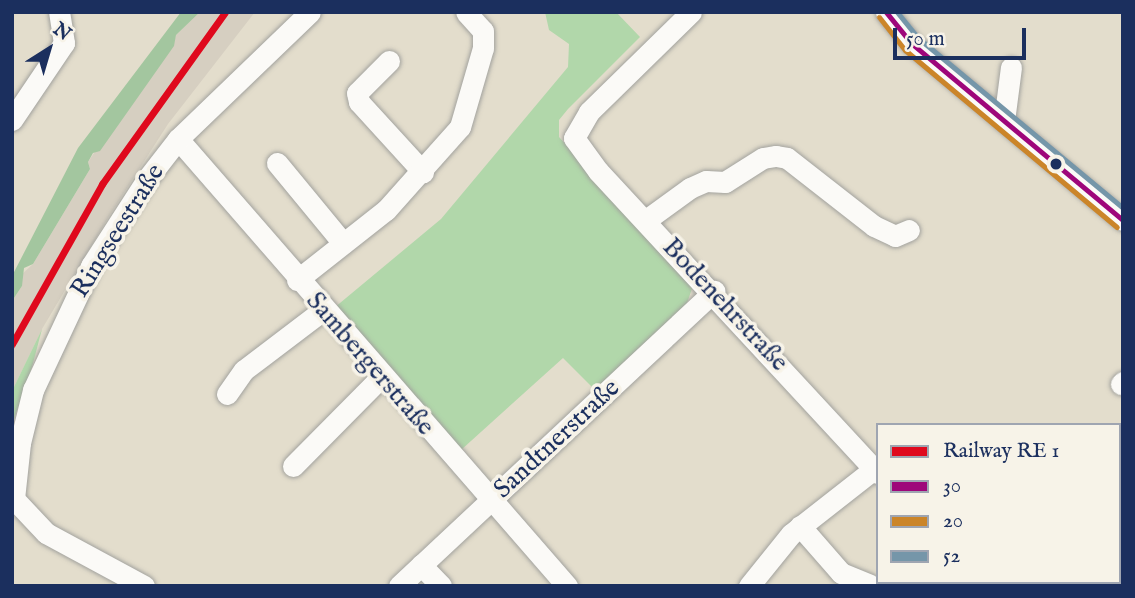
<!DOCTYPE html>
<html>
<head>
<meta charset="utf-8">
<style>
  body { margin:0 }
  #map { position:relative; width:1135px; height:598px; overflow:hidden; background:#e3ddcc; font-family:"IM FELL English",serif }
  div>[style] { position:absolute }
  .industrial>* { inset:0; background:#d6cfc1 }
  .green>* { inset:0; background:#b1d7aa }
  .forest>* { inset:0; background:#a3c69f }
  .roads { filter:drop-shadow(0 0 2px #a2a29e) drop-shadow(0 0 2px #a2a29e) }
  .minor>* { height:21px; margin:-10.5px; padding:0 10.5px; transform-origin:10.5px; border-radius:10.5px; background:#fbfaf7 }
  .bus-1>* { height:5px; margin:-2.5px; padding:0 2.5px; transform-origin:2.5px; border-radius:2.5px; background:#9e067a }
  .bus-2>* { height:5px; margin:-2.5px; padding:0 2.5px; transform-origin:2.5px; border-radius:2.5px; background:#cb8529 }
  .bus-3>* { height:5px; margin:-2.5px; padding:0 2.5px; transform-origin:2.5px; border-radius:2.5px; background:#7596a9 }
  .rail-1>* { height:7px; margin:-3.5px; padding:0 3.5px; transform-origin:3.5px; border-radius:3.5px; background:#df091d }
  .dots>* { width:19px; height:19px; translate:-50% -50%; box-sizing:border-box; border:4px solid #f7f3e8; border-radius:50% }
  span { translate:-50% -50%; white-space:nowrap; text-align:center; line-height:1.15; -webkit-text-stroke:7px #f7f3e8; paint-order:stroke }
  .street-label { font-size:26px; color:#1b2f5e }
  .frame { position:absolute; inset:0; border:14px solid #1b2f5e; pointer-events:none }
  .legend { position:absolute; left:876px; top:423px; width:245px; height:161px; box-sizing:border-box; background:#f7f3e8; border:2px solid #9fa5b1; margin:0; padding:9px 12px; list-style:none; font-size:21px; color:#1b2f5e }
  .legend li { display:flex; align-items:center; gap:14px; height:35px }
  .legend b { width:35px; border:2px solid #9fa5b1 }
  .north { position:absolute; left:14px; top:14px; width:70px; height:70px; -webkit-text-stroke:5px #f7f3e8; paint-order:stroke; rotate:37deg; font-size:19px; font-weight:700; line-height:28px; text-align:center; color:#1b2f5e }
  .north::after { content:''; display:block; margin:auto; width:24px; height:32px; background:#1b2f5e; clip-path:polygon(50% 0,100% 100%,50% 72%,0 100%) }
  .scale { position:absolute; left:893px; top:28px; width:133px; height:32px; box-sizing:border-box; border:4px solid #1b2f5e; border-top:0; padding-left:9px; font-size:21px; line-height:24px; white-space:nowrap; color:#1b2f5e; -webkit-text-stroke:5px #f7f3e8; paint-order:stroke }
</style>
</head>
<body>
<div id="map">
  <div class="industrial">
    <i style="clip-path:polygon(200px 12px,255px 12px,168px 124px,109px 216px,42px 329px,12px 391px,12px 301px,22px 286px,20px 276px,33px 264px,90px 169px,88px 162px,94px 153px,173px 46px,176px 35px)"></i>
  </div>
  <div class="green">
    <i style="clip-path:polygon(545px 12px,616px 12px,640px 37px,568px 109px,559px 120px,559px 137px,694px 283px,687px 303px,595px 390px,563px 358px,461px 450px,334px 308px,441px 219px,568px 67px,569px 44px,549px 30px)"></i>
    <i style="clip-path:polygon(42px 329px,32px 367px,12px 425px,12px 391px)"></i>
  </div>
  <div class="forest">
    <i style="clip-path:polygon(181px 12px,200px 12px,176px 35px,174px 46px,100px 151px,93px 153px,88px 162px,90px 169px,33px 264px,24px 268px,22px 286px,12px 301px,12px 276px,78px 148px)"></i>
  </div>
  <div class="roads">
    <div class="minor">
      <i style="left:691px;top:12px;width:143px;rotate:135.6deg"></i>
      <i style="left:589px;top:112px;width:30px;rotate:120deg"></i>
      <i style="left:574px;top:138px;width:41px;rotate:54deg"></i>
      <i style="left:598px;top:171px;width:412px;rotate:47.2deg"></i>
      <i style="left:886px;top:12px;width:40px;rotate:51deg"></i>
      <i style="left:911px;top:43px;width:276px;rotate:39.9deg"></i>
      <i style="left:389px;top:61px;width:45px;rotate:135deg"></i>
      <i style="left:357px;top:93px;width:9px;rotate:77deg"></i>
      <i style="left:359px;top:102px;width:95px;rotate:47.6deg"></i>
      <i style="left:12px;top:120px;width:93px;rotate:-56deg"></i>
      <i style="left:64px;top:43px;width:31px;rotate:-99deg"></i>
      <i style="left:1004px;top:121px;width:54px;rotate:-82.6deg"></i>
      <i style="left:178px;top:139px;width:593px;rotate:48.97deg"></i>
      <i style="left:277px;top:163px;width:104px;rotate:50.5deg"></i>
      <i style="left:646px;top:220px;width:54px;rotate:-36deg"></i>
      <i style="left:690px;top:188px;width:17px;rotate:-24deg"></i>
      <i style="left:706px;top:181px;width:19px;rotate:3deg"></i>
      <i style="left:725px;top:182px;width:45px;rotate:-32.3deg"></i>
      <i style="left:763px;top:158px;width:13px;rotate:-9deg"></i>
      <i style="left:776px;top:156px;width:11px;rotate:10deg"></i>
      <i style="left:787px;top:158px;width:110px;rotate:38deg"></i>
      <i style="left:874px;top:226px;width:23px;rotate:25deg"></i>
      <i style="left:895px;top:236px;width:15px;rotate:-23deg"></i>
      <i style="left:297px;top:280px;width:113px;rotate:-38.2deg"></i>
      <i style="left:386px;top:210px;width:111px;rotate:-48.3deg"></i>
      <i style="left:460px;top:127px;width:82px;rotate:-73.8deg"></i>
      <i style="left:483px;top:48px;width:17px;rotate:-90deg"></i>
      <i style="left:483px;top:31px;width:25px;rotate:-132deg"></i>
      <i style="left:1121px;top:384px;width:3px;rotate:-45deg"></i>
      <i style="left:227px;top:394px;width:29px;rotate:-55deg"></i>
      <i style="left:244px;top:370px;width:99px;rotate:-37.2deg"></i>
      <i style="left:293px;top:466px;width:125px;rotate:-45.3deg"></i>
      <i style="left:800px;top:526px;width:62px;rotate:48.9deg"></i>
      <i style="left:841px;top:573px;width:31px;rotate:22deg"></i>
      <i style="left:421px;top:565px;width:29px;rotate:46deg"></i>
      <i style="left:998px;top:582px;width:6px;rotate:39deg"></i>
      <i style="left:144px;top:586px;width:111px;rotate:-151.6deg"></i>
      <i style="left:46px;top:533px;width:47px;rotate:-133.3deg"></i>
      <i style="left:14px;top:499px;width:56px;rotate:-83.9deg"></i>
      <i style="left:20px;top:443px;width:55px;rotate:-76.2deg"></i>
      <i style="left:33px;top:390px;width:137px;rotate:-64.9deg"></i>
      <i style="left:91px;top:266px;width:103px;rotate:-57.2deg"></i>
      <i style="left:147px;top:179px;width:51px;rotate:-52.2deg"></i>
      <i style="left:178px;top:139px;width:183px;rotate:-43.9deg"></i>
      <i style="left:399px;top:586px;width:432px;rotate:-43.1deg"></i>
      <i style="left:749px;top:586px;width:67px;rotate:-51.1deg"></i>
      <i style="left:791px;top:534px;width:105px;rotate:-38.1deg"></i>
    </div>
  </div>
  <div class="bus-1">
    <i style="left:886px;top:12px;width:40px;rotate:51deg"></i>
    <i style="left:911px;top:43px;width:276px;rotate:39.9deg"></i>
  </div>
  <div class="bus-2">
    <i style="left:879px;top:17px;width:42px;rotate:51.8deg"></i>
    <i style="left:905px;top:50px;width:276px;rotate:39.9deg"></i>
  </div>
  <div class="bus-3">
    <i style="left:897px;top:12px;width:32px;rotate:51deg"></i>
    <i style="left:917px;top:37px;width:268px;rotate:39.7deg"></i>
  </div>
  <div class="rail-1">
    <i style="left:12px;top:344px;width:184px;rotate:-60.6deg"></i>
    <i style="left:102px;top:184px;width:211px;rotate:-54.4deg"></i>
  </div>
  <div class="dots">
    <i style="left:1056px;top:164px;background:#1b2f5e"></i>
  </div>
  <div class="street-label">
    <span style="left:118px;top:231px;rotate:-58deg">Ringseestraße</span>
    <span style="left:725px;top:305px;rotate:47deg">Bodenehrstraße</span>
    <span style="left:370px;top:364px;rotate:49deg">Sambergerstraße</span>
    <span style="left:557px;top:439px;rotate:-43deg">Sandtnerstraße</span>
  </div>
  <div class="frame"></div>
  <ul class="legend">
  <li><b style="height:9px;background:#df091d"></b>Railway RE 1</li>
  <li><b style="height:9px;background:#9e067a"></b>30</li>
  <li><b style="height:9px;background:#cb8529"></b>20</li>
  <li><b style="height:9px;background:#7596a9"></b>52</li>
  </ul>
  <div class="north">N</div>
  <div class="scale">50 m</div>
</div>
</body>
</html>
